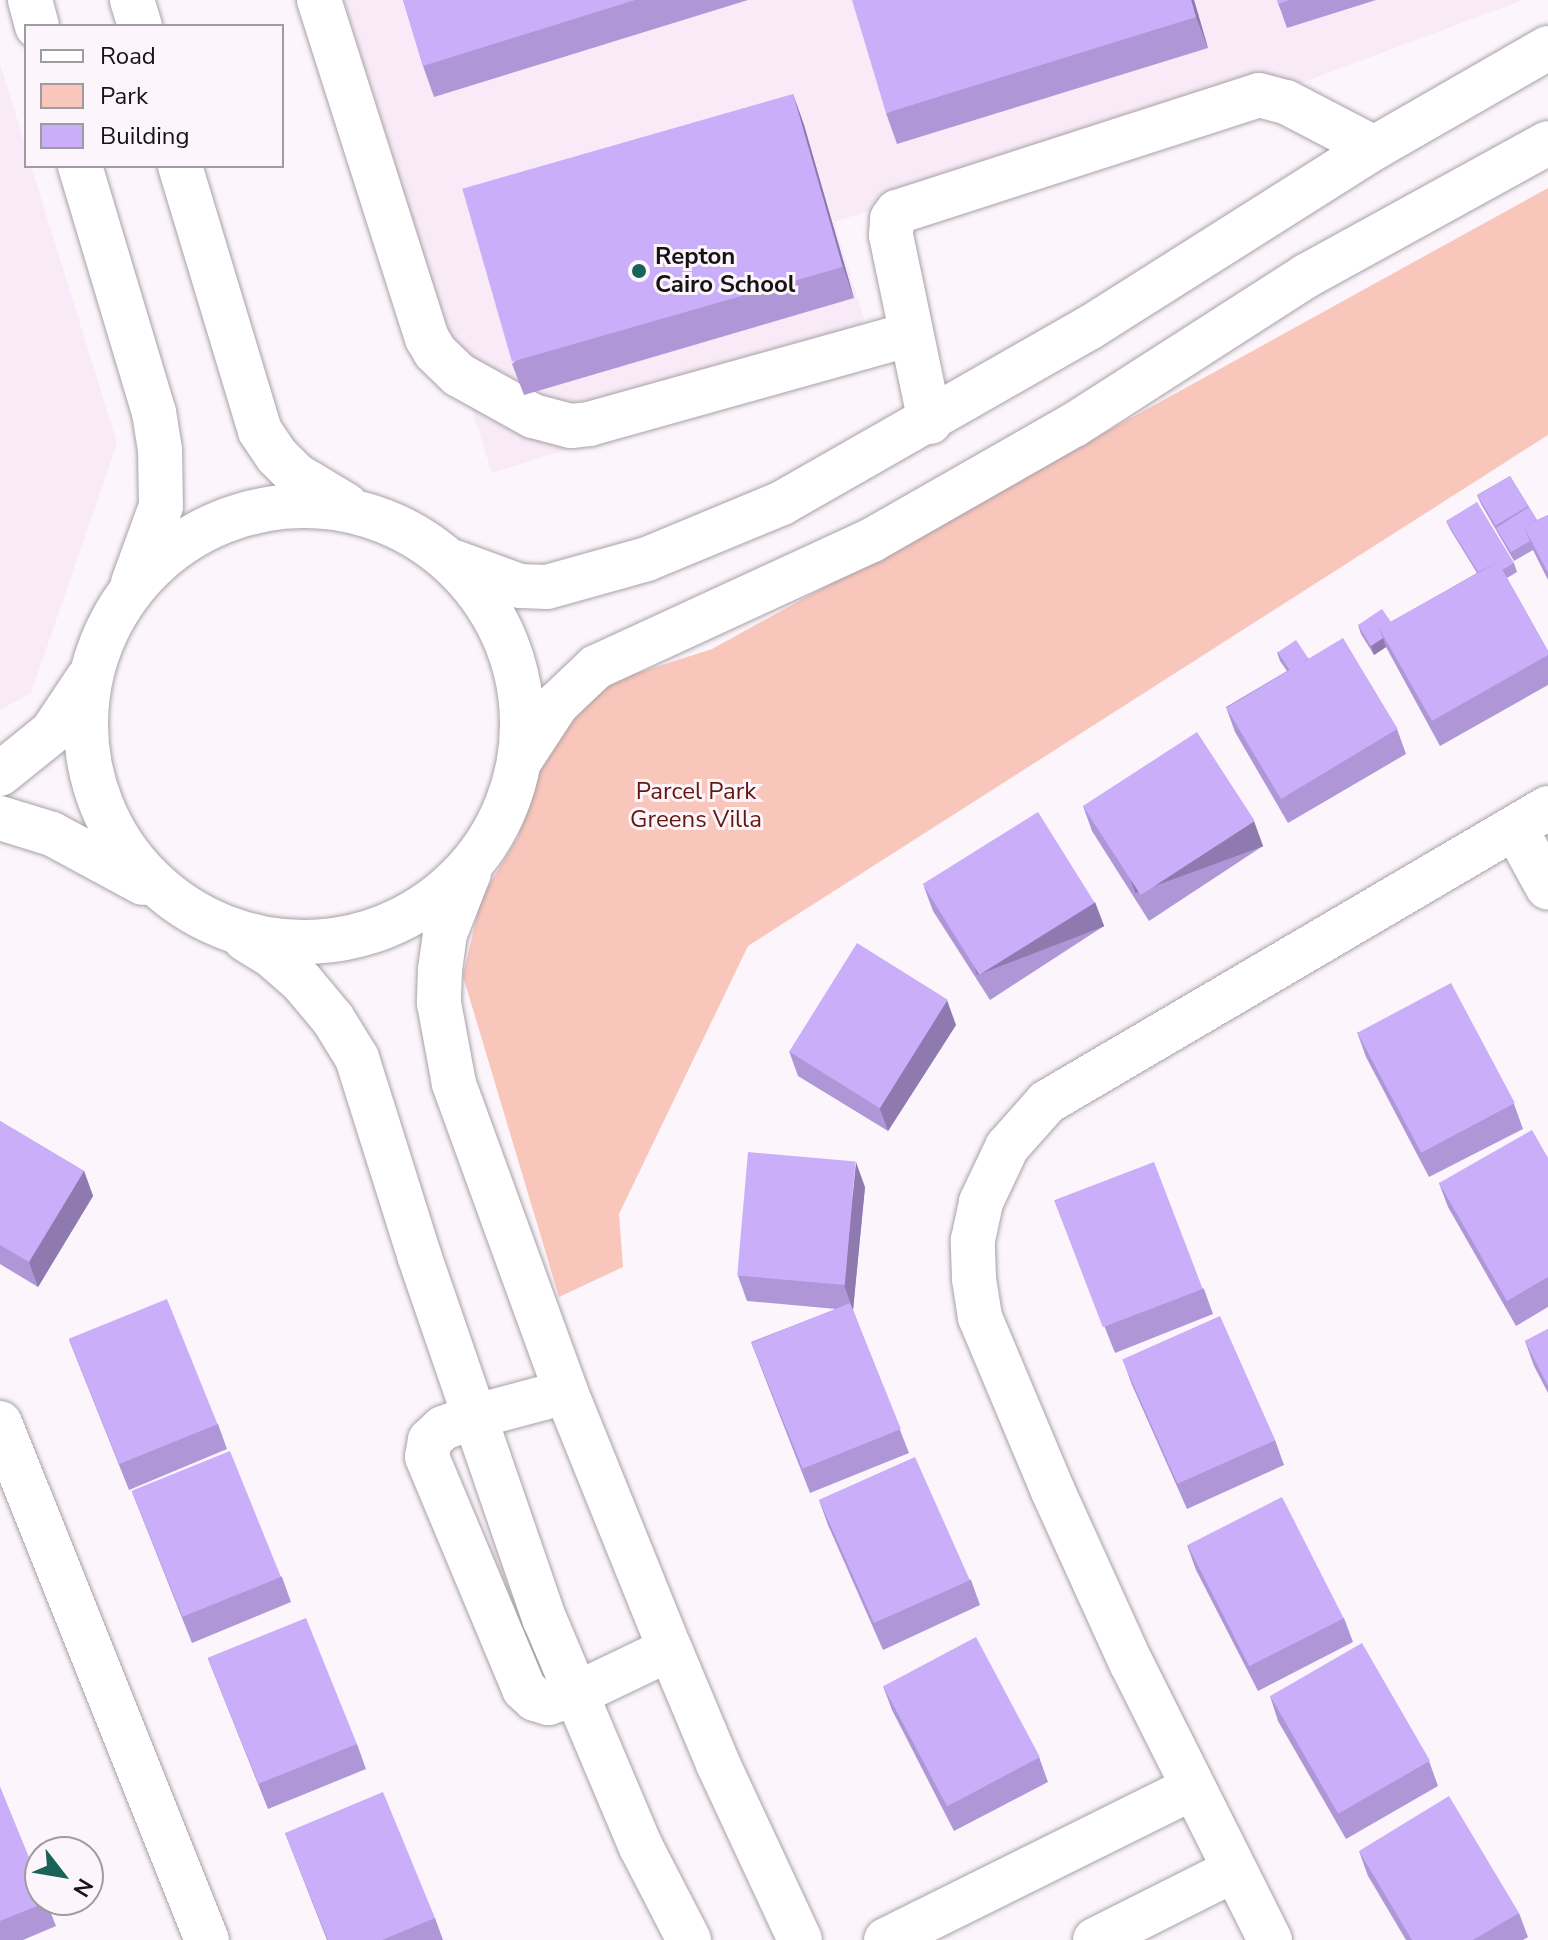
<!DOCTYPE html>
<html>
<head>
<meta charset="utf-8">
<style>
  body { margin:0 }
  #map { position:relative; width:1548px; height:1940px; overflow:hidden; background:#fcf5fb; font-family:"Nunito Sans",sans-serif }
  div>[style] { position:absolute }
  .built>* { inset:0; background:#f8eaf6 }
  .green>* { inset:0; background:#f9c6bc }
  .roads { filter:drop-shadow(0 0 2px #a8a1a7) drop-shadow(0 0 2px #a8a1a7) }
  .minor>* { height:44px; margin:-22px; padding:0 22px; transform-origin:22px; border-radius:22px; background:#fff }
  .minor>.ring { margin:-22px; padding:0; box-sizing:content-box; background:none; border:44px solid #fff; border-radius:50% }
  .wall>* { inset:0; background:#af96d7 }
  .shaded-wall>* { inset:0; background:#8e7aaf; transform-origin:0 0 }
  .building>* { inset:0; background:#cbaefa; transform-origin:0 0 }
  .dots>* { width:22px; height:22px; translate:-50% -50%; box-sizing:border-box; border:4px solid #fcf5fb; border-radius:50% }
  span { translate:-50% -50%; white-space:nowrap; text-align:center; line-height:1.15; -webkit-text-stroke:6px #fcf5fb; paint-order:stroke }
  .poi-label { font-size:24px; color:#161315; font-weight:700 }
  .left { translate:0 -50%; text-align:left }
  .park-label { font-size:24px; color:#64170e }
  .legend { position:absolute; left:24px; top:24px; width:260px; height:144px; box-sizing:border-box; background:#fcf5fb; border:2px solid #a09b9f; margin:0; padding:10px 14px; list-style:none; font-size:24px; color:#161315 }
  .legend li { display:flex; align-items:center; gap:16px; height:40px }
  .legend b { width:40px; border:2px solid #a09b9f }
  .north { position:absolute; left:24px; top:1836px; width:80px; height:80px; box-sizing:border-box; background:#fcf5fb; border:2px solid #a09b9f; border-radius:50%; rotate:121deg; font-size:22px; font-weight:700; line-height:32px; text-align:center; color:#161315 }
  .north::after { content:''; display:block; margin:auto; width:28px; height:36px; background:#196258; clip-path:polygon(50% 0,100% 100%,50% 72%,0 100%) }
</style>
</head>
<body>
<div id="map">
  <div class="built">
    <i style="clip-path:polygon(344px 0,1523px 0,1298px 84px,1191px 109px,834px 222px,864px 319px,849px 359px,492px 473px)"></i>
    <i style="clip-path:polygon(0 64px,26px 148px,26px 166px,31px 166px,117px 443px,31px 693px,0 710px)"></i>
  </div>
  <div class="green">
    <i style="clip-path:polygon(1548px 188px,1548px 435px,748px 946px,619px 1214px,623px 1267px,559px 1297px,463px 976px,481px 898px,518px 837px,546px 748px,609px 682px,712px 649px)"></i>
  </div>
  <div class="roads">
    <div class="minor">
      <i style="left:30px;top:0;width:27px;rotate:75deg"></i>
      <i style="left:132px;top:0;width:27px;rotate:73deg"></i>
      <i style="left:319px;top:0;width:355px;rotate:72.3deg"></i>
      <i style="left:427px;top:338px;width:16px;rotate:60deg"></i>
      <i style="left:435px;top:352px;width:33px;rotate:44deg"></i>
      <i style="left:459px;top:375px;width:85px;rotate:29deg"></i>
      <i style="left:533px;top:416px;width:39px;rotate:15deg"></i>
      <i style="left:571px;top:426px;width:18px;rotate:-6deg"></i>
      <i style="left:589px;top:424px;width:334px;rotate:-15.6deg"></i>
      <i style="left:80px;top:166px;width:257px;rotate:73.3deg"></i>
      <i style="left:154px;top:412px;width:38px;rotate:81deg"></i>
      <i style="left:160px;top:450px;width:56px;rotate:89deg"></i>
      <i style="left:161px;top:506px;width:82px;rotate:110deg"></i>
      <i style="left:180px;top:166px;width:277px;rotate:73.2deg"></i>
      <i style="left:260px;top:431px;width:30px;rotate:56deg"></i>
      <i style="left:277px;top:456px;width:27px;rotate:45deg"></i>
      <i style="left:296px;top:475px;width:58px;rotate:31deg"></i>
      <i style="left:930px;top:422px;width:191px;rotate:-101.8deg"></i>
      <i style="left:891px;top:235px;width:16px;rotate:-86deg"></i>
      <i style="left:892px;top:219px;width:9px;rotate:-54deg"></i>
      <i style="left:897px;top:212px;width:380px;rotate:-17.9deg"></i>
      <i style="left:1259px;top:95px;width:28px;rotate:15deg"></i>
      <i style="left:1286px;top:102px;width:99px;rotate:27.6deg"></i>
      <i class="ring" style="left:86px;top:506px;width:392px;height:392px"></i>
      <i style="left:454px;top:562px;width:70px;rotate:20deg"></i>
      <i style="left:520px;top:586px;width:27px;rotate:2deg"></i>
      <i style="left:547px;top:587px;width:104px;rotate:-15.6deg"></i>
      <i style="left:647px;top:559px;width:146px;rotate:-22.5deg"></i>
      <i style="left:782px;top:503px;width:353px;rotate:-29.7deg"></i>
      <i style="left:1089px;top:328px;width:337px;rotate:-32.3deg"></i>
      <i style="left:1374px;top:148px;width:201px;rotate:-29.9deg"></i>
      <i style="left:521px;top:759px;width:66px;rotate:-56.8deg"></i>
      <i style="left:557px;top:704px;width:54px;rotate:-43.5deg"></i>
      <i style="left:596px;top:667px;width:304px;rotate:-24.7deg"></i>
      <i style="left:872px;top:540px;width:232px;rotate:-29.7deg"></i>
      <i style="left:1074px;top:425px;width:276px;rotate:-32.7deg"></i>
      <i style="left:1306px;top:276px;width:276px;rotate:-28.8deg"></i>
      <i style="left:0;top:774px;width:67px;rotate:-38.9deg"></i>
      <i style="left:52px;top:732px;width:65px;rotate:-56.3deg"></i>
      <i style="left:0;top:818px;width:54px;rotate:17.1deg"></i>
      <i style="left:52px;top:834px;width:103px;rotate:28.3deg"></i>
      <i style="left:1515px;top:828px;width:68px;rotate:61.2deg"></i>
      <i style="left:469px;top:873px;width:66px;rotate:111.5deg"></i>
      <i style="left:445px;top:934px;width:35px;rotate:98deg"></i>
      <i style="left:440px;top:969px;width:34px;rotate:92deg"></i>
      <i style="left:439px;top:1003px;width:82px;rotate:79.5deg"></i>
      <i style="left:454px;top:1084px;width:328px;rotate:70deg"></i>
      <i style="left:566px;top:1392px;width:277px;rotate:68deg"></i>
      <i style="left:670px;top:1649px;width:125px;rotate:67.3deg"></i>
      <i style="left:718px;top:1764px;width:194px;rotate:65deg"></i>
      <i style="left:245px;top:939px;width:31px;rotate:32deg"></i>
      <i style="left:271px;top:955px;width:41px;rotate:41.1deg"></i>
      <i style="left:302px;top:982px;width:48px;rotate:50deg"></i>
      <i style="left:333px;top:1019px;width:46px;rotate:58.4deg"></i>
      <i style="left:357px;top:1058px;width:207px;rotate:72.5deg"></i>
      <i style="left:419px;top:1255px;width:386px;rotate:71deg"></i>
      <i style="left:545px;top:1620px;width:246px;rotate:67.1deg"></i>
      <i style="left:641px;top:1847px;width:105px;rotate:62.7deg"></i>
      <i style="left:566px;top:1392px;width:93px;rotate:165.1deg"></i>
      <i style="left:476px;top:1416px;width:35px;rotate:160deg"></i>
      <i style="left:443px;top:1428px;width:18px;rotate:137deg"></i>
      <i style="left:430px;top:1440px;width:17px;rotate:100deg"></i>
      <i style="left:427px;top:1457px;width:251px;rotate:67.3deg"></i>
      <i style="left:524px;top:1689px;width:15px;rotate:42deg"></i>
      <i style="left:535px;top:1699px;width:14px;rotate:17deg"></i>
      <i style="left:548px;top:1703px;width:29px;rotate:-18deg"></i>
      <i style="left:576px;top:1694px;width:104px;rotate:-25.6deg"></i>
      <i style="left:0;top:1423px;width:557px;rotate:68.18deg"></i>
      <i style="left:886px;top:1940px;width:342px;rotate:-26.4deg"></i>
      <i style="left:1095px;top:1940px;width:156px;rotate:-26.7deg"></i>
      <i style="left:1270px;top:1940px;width:310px;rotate:-116.6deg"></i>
      <i style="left:1131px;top:1663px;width:189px;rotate:-114.4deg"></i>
      <i style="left:1053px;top:1491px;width:189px;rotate:-112.8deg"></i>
      <i style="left:980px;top:1317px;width:39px;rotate:-99deg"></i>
      <i style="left:974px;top:1278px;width:38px;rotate:-92deg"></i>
      <i style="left:973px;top:1240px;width:39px;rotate:-78deg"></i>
      <i style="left:981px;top:1202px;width:61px;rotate:-64.7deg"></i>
      <i style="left:1007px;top:1147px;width:60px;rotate:-48.4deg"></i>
      <i style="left:1047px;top:1102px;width:581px;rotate:-30.41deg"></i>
    </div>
  </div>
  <div class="wall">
    <i style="clip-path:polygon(403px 0,748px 0,434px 97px,423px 66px)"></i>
    <i style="clip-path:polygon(1194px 0,1208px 48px,897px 144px,886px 113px)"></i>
    <i style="clip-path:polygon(1277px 0,1376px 0,1287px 28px)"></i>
    <i style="clip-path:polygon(793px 94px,804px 125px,854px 298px,524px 395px,512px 364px)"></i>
    <i style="clip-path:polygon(1510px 476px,1537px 520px,1548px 515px,1548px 580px,1533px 550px,1514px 561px,1481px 504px,1477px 495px)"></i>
    <i style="clip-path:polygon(1446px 521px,1514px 563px,1517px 572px,1507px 578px,1548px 651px,1548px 685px,1440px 746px,1386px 647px,1374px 655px,1361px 634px,1358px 625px,1391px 622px,1477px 573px,1450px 529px)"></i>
    <i style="clip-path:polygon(1277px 652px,1308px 658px,1397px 729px,1406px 754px,1288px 823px,1235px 732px,1226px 707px,1287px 671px,1280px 661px)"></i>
    <i style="clip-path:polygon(1083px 806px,1263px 846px,1149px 921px,1092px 831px)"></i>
    <i style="clip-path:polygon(924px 887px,1104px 926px,990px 1000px,933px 911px)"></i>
    <i style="clip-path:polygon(956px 1025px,888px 1131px,798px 1076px,789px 1051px)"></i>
    <i style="clip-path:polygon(1357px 1032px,1514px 1104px,1523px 1129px,1429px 1177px,1366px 1057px)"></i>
    <i style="clip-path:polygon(0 1121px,84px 1171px,93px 1196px,38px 1287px,0 1264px)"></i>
    <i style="clip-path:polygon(1548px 1158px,1548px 1307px,1516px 1326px,1448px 1207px,1439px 1183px)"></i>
    <i style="clip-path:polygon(865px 1187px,853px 1310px,909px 1453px,810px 1493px,751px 1342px,836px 1309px,747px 1301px,738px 1276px)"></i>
    <i style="clip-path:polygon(1055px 1202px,1204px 1289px,1213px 1314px,1115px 1353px)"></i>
    <i style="clip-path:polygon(1548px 1329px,1548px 1393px,1534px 1366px,1525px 1341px)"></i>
    <i style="clip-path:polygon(69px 1340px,218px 1424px,227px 1449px,129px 1490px)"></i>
    <i style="clip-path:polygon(1123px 1360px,1275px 1440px,1284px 1465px,1187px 1509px,1132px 1385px)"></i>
    <i style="clip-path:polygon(132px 1492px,282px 1577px,291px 1602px,192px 1643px)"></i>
    <i style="clip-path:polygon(819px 1500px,971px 1580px,980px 1605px,883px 1650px,828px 1525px)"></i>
    <i style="clip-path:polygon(1187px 1545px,1344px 1618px,1353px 1642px,1258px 1691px,1196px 1570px)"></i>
    <i style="clip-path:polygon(208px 1659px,357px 1744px,366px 1769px,268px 1809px)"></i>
    <i style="clip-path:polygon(883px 1686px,1039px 1757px,1048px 1782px,954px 1831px,892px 1710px)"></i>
    <i style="clip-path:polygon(1270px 1696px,1429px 1761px,1438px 1786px,1346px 1839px,1278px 1721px)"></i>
    <i style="clip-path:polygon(0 1787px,56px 1926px,23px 1940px,0 1940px)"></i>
    <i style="clip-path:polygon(285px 1833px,435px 1918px,443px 1940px,327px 1940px)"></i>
    <i style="clip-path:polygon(1359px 1851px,1519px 1913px,1528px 1937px,1523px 1940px,1406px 1940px,1368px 1876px)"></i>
  </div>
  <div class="shaded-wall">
    <i style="clip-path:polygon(1191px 0,1194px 0,1208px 48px,1196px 17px)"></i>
    <i style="clip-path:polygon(793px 94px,804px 125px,854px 298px,843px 267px)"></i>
    <i style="clip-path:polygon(1383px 638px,1386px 647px,1374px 655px,1371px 646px)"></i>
    <i style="left:1254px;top:821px;width:27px;height:136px;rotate:70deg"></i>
    <i style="left:1095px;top:902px;width:26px;height:136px;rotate:69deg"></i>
    <i style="clip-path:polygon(947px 1000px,956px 1025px,888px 1131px,879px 1106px)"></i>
    <i style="clip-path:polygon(856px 1162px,865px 1187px,853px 1310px,844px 1285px)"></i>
    <i style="clip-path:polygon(84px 1171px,93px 1196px,38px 1287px,29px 1262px)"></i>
  </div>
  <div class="building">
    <i style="clip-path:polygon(403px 0,635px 0,423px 66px)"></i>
    <i style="clip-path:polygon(852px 0,1191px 0,1196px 17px,886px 113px)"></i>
    <i style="clip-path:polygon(1277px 0,1289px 0,1278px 4px)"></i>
    <i style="left:793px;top:94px;width:180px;height:344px;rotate:74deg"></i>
    <i style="left:1510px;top:476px;width:35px;height:38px;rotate:59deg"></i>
    <i style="clip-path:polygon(1477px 502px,1514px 563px,1502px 570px,1498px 562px,1478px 572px,1446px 521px)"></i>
    <i style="clip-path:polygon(1529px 507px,1537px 520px,1524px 527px,1530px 541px,1511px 552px,1496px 528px)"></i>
    <i style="clip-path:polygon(1548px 515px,1548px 573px,1524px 527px)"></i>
    <i style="clip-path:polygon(1498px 562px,1548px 651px,1548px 655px,1432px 721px,1379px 628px)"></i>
    <i style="clip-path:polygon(1382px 609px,1391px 622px,1379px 628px,1383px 638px,1371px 646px,1358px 625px)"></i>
    <i style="left:1343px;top:638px;width:106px;height:136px;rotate:59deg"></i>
    <i style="left:1296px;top:640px;width:22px;height:22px;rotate:56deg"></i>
    <i style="left:1197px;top:732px;width:106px;height:136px;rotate:57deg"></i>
    <i style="left:1038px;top:812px;width:107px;height:136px;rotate:58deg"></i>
    <i style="left:857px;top:943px;width:107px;height:128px;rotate:32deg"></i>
    <i style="left:1451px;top:983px;width:136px;height:106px;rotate:62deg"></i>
    <i style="clip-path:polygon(0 1121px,84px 1171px,29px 1262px,0 1245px)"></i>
    <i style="clip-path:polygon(1532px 1130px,1548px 1158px,1548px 1277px,1507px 1301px,1439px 1183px)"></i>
    <i style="left:748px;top:1152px;width:108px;height:124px;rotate:5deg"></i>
    <i style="left:1154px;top:1162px;width:136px;height:107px;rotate:69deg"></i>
    <i style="left:167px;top:1299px;width:135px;height:106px;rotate:68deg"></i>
    <i style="left:850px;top:1303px;width:136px;height:106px;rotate:68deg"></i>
    <i style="left:1220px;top:1316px;width:136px;height:107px;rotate:66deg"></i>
    <i style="clip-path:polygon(1548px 1329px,1548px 1386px,1525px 1341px)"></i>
    <i style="left:230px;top:1451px;width:136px;height:106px;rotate:68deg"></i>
    <i style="left:915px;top:1457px;width:135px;height:105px;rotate:66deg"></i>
    <i style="left:1282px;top:1497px;width:136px;height:106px;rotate:63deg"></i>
    <i style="left:306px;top:1618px;width:136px;height:106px;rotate:68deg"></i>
    <i style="left:976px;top:1637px;width:136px;height:105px;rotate:62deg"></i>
    <i style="left:1362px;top:1643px;width:136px;height:106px;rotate:60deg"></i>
    <i style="clip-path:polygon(0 1787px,40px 1884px,40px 1900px,47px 1900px,47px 1902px,0 1921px)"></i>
    <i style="clip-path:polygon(383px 1792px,435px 1918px,382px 1940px,328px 1940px,285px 1833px)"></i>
    <i style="clip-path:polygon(1449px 1796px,1519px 1913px,1473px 1940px,1412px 1940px,1359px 1851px)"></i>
  </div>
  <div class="dots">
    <i style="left:639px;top:271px;background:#196258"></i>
  </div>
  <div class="poi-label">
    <span class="left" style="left:655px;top:271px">Repton<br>Cairo School</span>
  </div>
  <div class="park-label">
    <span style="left:696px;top:806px">Parcel Park<br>Greens Villa</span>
  </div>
  <ul class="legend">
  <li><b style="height:10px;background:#fff"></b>Road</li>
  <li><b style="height:22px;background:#f9c6bc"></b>Park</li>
  <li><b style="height:22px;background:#cbaefa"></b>Building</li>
  </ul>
  <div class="north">N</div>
</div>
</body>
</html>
